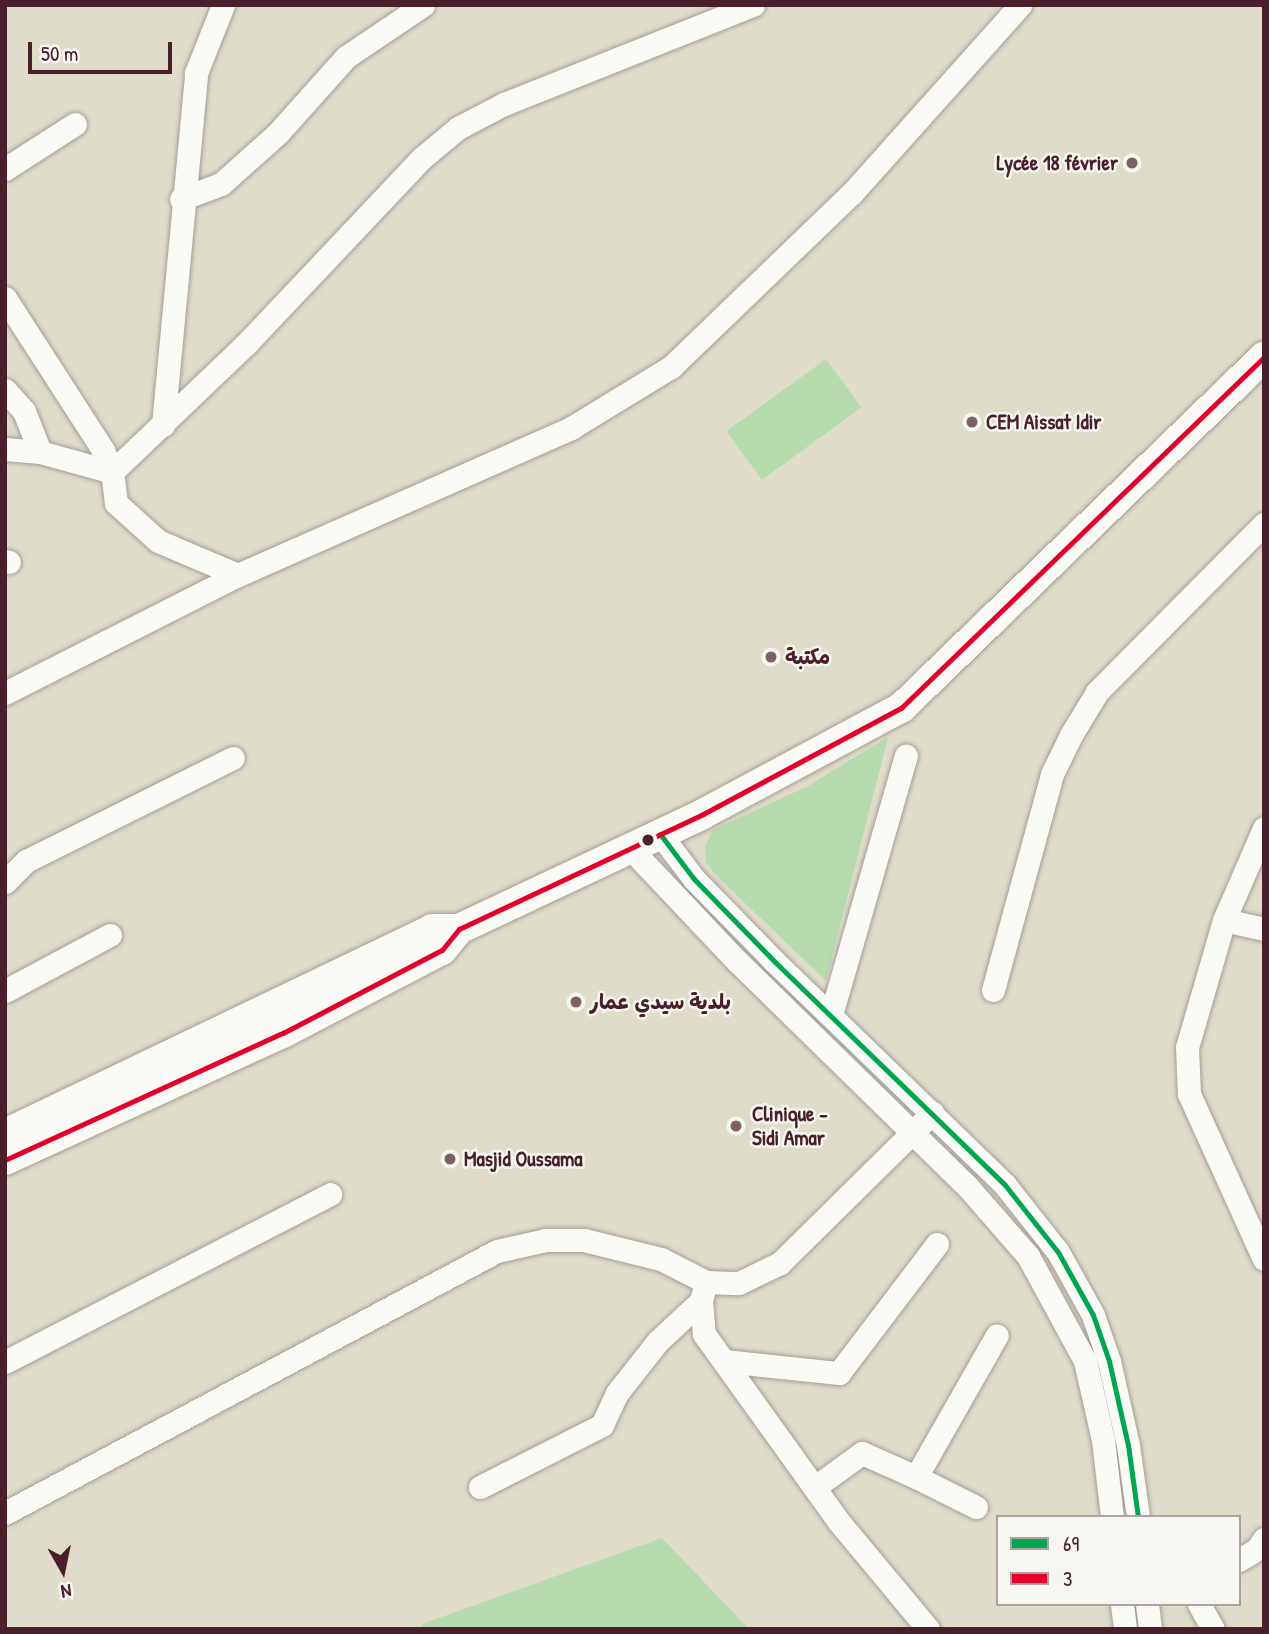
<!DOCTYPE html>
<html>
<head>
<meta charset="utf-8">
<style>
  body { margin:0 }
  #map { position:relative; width:1269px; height:1634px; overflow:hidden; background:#e0dcca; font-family:"Patrick Hand","Playpen Sans Arabic",sans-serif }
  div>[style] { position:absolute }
  .green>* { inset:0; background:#b6dbad; transform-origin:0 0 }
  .roads { filter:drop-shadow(0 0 2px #a69e96) drop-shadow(0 0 2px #a69e96) }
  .minor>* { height:23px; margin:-11.5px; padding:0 11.5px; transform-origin:11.5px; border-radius:11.5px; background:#fafaf7 }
  .tertiary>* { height:30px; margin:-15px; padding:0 15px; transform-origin:15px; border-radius:15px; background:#fafaf7 }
  .bus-1>* { height:5px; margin:-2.5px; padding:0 2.5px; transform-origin:2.5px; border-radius:2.5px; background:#00a651 }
  .bus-2>* { height:5px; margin:-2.5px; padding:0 2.5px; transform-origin:2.5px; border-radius:2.5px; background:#e4002b }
  .dots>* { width:19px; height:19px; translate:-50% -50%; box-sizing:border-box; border:4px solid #f6f6f2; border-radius:50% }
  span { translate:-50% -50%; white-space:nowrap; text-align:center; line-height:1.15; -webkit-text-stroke:5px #f6f6f2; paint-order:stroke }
  .poi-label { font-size:21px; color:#4a1f2b; font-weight:700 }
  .right { translate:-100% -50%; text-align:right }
  .left { translate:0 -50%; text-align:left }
  .frame { position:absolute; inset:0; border:7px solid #4a1f2b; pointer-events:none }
  .legend { position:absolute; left:996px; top:1515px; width:245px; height:91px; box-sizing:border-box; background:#f6f6f2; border:2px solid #b1a0a2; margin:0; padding:9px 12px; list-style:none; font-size:21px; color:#4a1f2b }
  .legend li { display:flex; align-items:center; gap:14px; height:35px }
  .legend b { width:35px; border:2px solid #b1a0a2 }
  .north { position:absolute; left:28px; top:1536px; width:70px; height:70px; -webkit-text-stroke:5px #f6f6f2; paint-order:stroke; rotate:171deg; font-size:19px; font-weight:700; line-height:28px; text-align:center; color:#4a1f2b }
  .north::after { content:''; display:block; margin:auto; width:24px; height:32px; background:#4a1f2b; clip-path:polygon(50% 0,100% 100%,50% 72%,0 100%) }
  .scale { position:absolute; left:28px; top:42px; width:144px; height:32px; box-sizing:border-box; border:4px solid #4a1f2b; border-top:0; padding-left:9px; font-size:21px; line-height:24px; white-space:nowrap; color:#4a1f2b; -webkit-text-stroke:5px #f6f6f2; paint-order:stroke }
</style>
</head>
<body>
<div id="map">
  <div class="green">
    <i style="left:826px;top:359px;width:60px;height:123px;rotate:54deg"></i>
    <i style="clip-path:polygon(888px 737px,826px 981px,714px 873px,706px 862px,705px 846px,713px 830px,806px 787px)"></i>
    <i style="clip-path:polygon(662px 1538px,749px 1629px,418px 1629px,425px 1623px)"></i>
  </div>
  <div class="roads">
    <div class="minor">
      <i style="left:5px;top:169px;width:83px;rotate:-32.7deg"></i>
      <i style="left:181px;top:199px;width:43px;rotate:-20.6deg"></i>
      <i style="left:221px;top:184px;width:76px;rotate:-41.8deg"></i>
      <i style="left:278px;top:133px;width:102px;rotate:-48.2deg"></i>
      <i style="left:346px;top:57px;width:93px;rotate:-34deg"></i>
      <i style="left:5px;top:298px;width:181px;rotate:57.2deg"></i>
      <i style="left:103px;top:450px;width:24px;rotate:68deg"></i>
      <i style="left:5px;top:390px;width:28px;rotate:48deg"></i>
      <i style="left:24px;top:411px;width:44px;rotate:68.7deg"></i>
      <i style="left:163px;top:425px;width:354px;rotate:-84.6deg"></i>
      <i style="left:196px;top:73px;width:73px;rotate:-68.3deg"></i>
      <i style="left:5px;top:449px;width:35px;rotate:5deg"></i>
      <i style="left:40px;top:452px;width:75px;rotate:15.5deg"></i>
      <i style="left:5px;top:561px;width:4px;rotate:14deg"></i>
      <i style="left:238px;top:575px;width:87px;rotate:-157deg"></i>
      <i style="left:158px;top:541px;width:57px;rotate:-137.9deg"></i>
      <i style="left:116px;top:503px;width:31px;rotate:-97deg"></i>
      <i style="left:112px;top:472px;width:185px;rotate:-43.7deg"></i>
      <i style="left:246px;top:344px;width:256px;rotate:-46.6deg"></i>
      <i style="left:422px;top:158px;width:47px;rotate:-39.8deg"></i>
      <i style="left:458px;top:128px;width:52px;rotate:-27.6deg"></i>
      <i style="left:504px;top:104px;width:268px;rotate:-21.7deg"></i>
      <i style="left:5px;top:693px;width:261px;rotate:-26.9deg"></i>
      <i style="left:238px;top:575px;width:364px;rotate:-23.8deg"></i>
      <i style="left:571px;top:428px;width:117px;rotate:-31.4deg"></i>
      <i style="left:671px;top:367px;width:251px;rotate:-43.9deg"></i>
      <i style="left:852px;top:193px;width:252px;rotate:-48.2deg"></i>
      <i style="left:660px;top:834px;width:56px;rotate:52.9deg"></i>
      <i style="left:694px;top:879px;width:115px;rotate:45.7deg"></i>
      <i style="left:774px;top:961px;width:322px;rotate:44.1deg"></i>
      <i style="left:1005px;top:1185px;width:85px;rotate:51.7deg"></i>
      <i style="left:1058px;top:1252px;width:72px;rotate:60.9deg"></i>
      <i style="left:1093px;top:1315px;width:49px;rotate:70.8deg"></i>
      <i style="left:1109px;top:1361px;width:86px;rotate:77.3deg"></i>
      <i style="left:1128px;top:1445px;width:73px;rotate:82.1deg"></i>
      <i style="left:630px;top:848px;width:156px;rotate:46.6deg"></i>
      <i style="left:737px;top:961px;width:322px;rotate:44.4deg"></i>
      <i style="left:967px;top:1186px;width:93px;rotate:48.9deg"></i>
      <i style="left:1028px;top:1256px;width:119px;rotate:61.5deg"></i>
      <i style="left:1085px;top:1361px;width:81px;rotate:77.2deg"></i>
      <i style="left:1103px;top:1440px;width:78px;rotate:83.3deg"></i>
      <i style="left:5px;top:882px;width:30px;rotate:-45deg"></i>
      <i style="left:26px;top:861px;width:231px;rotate:-26.5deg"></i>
      <i style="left:1224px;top:920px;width:100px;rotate:-66.5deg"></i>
      <i style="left:1264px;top:929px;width:41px;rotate:-167.3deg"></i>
      <i style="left:1224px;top:920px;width:132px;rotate:106.2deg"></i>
      <i style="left:1187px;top:1047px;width:47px;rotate:87.6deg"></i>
      <i style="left:1189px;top:1094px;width:181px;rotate:65.6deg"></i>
      <i style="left:993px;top:990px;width:224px;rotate:-74.7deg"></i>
      <i style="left:1052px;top:774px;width:43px;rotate:-64deg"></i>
      <i style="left:1071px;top:735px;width:50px;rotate:-58.8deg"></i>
      <i style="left:1097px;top:692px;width:237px;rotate:-45.2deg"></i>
      <i style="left:5px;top:991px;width:119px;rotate:-28.1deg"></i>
      <i style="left:831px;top:1015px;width:270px;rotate:-73.9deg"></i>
      <i style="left:706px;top:1282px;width:20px;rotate:105deg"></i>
      <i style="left:701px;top:1301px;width:33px;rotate:85deg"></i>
      <i style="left:704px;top:1334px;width:231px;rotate:54.3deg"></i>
      <i style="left:839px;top:1522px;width:139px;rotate:50.2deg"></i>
      <i style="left:724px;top:1361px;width:116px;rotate:6deg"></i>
      <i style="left:839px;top:1373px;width:162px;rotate:-52.8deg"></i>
      <i style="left:5px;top:1362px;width:366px;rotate:-27.3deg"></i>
      <i style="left:916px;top:1477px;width:67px;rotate:26.6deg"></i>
      <i style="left:480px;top:1487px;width:137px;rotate:-26.9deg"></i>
      <i style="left:602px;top:1425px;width:35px;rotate:-65deg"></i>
      <i style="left:617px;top:1393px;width:66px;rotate:-51.7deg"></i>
      <i style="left:658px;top:1341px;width:59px;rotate:-42.9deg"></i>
      <i style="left:815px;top:1487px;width:58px;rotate:-35.9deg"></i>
      <i style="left:862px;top:1453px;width:59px;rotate:24deg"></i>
      <i style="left:916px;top:1477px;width:163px;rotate:-60.3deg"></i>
      <i style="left:5px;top:1513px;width:557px;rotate:-28.04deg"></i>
      <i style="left:497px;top:1251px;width:50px;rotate:-12.7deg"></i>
      <i style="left:546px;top:1240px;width:38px"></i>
      <i style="left:584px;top:1240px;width:79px;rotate:13.9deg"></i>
      <i style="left:661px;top:1259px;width:51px;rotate:27.1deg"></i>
      <i style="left:706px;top:1282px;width:33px;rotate:2deg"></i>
      <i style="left:739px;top:1283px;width:46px;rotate:-26deg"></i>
      <i style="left:780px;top:1263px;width:214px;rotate:-44.6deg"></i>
      <i style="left:1239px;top:1560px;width:21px;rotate:-31deg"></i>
      <i style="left:1257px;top:1549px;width:12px;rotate:-55deg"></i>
      <i style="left:1122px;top:1604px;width:25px;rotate:83deg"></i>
      <i style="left:1147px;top:1604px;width:25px;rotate:83deg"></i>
      <i style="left:1199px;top:1604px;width:29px;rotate:61deg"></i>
    </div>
    <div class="tertiary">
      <i style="left:5px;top:1134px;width:474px;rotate:-25.6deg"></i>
      <i style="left:432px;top:929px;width:27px"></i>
      <i style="left:5px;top:1160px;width:306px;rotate:-24.6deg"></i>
      <i style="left:283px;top:1033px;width:179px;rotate:-27.6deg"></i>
      <i style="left:442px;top:950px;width:27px;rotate:-51deg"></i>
      <i style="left:459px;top:929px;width:270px;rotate:-25.2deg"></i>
      <i style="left:703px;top:814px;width:225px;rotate:-28.2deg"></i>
      <i style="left:901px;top:708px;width:505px;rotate:-44.04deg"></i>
    </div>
  </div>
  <div class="bus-1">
    <i style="left:660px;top:834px;width:56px;rotate:52.9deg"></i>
    <i style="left:694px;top:879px;width:115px;rotate:45.7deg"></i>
    <i style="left:774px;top:961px;width:322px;rotate:44.1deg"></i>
    <i style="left:1005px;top:1185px;width:85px;rotate:51.7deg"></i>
    <i style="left:1058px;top:1252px;width:72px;rotate:60.9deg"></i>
    <i style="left:1093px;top:1315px;width:49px;rotate:70.8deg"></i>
    <i style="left:1109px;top:1361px;width:86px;rotate:77.3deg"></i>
    <i style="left:1128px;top:1445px;width:73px;rotate:82.1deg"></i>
  </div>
  <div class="bus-2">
    <i style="left:5px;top:1160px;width:306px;rotate:-24.6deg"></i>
    <i style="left:283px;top:1033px;width:179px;rotate:-27.6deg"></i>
    <i style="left:442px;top:950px;width:27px;rotate:-51deg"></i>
    <i style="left:459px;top:929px;width:270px;rotate:-25.2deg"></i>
    <i style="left:703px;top:814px;width:225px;rotate:-28.2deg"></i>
    <i style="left:901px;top:708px;width:505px;rotate:-44.04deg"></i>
  </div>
  <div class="dots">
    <i style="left:1132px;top:163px;background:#7e6163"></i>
    <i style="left:972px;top:422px;background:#7e6163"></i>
    <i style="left:771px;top:657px;background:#7e6163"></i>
    <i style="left:648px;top:840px;background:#4a1f2b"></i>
    <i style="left:576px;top:1002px;background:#7e6163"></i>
    <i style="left:736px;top:1126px;background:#7e6163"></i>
    <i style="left:450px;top:1159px;background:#7e6163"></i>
  </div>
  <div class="poi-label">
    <span class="right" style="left:1118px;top:163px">Lycée 18 février</span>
    <span class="left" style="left:986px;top:422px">CEM Aissat Idir</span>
    <span class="left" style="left:785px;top:657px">مكتبة</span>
    <span class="left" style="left:590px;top:1002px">بلدية سيدي عمار</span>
    <span class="left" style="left:752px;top:1126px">Clinique -<br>Sidi Amar</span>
    <span class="left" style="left:464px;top:1159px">Masjid Oussama</span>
  </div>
  <div class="frame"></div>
  <ul class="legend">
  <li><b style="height:9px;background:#00a651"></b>69</li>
  <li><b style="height:9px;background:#e4002b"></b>3</li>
  </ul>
  <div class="north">N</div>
  <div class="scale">50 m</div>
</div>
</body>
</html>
